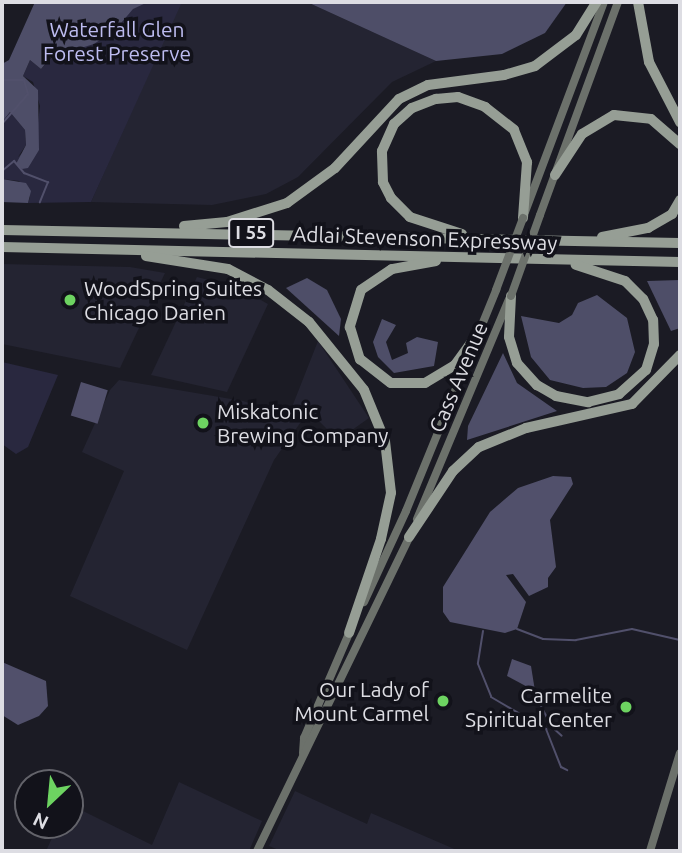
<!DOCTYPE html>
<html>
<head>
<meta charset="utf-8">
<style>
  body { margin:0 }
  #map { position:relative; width:682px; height:853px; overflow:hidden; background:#1b1b24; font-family:Ubuntu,sans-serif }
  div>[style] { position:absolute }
  .built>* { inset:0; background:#242432 }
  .green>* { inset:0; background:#29283f }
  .forest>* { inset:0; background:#4e4e68 }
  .water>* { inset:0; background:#51506b; transform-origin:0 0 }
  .stream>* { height:2px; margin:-1px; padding:0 1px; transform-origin:1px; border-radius:1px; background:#51506b }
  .secondary>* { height:8px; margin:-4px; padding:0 4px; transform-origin:4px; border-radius:4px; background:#6c716b }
  .highway>* { height:10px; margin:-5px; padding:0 5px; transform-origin:5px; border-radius:5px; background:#969e95 }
  .secondary-bridge>* { height:8px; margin:-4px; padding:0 4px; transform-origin:4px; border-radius:4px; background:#6c716b }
  .dots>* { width:19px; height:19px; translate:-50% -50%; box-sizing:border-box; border:4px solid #12121a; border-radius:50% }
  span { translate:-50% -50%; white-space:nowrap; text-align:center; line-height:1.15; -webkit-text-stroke:7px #12121a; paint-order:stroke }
  .shield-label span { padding:2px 5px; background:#12121a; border:2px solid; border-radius:5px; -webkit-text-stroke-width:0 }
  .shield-label { font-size:19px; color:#dddde3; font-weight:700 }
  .park-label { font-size:21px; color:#bdbcf0 }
  .street-label { font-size:21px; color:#dddde3 }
  .poi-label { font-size:21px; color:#dddde3 }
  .left { translate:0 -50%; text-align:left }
  .right { translate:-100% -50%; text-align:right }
  .frame { position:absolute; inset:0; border:4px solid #dddde3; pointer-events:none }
  .north { position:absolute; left:14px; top:769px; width:70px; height:70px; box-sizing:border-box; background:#12121a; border:2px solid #63636a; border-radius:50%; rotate:206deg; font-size:19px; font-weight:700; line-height:28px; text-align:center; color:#dddde3 }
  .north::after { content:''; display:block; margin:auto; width:24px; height:32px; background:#6dd361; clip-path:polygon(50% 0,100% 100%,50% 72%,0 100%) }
</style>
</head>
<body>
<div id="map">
  <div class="built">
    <i style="clip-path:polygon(180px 2px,307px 2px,436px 61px,392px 82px,298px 177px,266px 194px,212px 205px,91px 202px)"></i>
    <i style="clip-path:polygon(2px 264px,130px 267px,165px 273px,120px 368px,2px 344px)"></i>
    <i style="clip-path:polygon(197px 277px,237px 287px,268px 304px,227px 392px,151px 375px)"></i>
    <i style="clip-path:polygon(318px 341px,369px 418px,338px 440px,318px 420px,292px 407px)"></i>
    <i style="clip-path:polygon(119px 380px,243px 401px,303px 419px,274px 460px,187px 650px,70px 596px,124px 471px,82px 452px,110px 390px)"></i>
    <i style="clip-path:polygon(179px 782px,262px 821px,249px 851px,46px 851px,58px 825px,70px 825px,70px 812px,83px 811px,152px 845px)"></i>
    <i style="clip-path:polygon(295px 791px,367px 824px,371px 813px,459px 851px,281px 851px,269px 846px)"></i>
  </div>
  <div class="green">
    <i style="clip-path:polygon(35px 2px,182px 2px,91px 202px,28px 203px,30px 197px,19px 181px,2px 179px,2px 122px,10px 112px,25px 130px,26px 145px,18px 157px,36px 140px,40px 106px,33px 82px,23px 76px,30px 60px,41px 69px,53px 56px)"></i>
    <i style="clip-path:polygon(2px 362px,58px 375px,28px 447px,16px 454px,2px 444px)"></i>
  </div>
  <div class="forest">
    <i style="clip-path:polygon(35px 2px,148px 2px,133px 9px,116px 29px,94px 44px,51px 57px,41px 69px,30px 60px,23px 76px,38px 90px,39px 150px,28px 168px,22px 169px,16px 164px,26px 145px,25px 130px,10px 112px,2px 122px,2px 64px,9px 60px)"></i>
    <i style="clip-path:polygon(307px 2px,567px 2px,545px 33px,502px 54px,436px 61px)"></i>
    <i style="clip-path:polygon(2px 179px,26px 183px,31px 191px,28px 203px,2px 202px)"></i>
    <i style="clip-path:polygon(307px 278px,327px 290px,341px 319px,339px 336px,286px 288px)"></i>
    <i style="clip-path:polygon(680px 280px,680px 328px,671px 331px,647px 281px)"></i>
    <i style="clip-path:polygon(597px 295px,627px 318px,635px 352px,627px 373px,606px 387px,583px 388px,550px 380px,531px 357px,521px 316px,559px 323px,572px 315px,578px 303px)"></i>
    <i style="clip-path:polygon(382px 319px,396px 325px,386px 342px,392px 360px,408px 353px,406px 343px,417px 337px,438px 342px,434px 366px,394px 373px,378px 357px,373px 342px)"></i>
    <i style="clip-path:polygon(503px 353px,517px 383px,557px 411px,467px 440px,468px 426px)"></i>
  </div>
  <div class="water">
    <i style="left:81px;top:382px;width:28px;height:35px;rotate:17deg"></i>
    <i style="clip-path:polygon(553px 476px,571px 477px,573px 484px,550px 520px,556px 567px,548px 578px,548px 587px,529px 596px,513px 574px,506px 575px,526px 602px,517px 629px,505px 633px,450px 622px,443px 612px,443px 587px,490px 512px,518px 488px)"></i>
    <i style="clip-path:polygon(512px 659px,531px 666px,535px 691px,507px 676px)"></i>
    <i style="clip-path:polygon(2px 662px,46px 681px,48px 706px,39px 716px,18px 725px,2px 715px)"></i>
  </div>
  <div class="stream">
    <i style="left:2px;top:80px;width:22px"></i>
    <i style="left:24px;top:80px;width:15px;rotate:74deg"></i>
    <i style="left:28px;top:94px;width:40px;rotate:131deg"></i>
    <i style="left:2px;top:171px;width:16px;rotate:-40deg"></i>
    <i style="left:14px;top:161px;width:16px;rotate:50deg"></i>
    <i style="left:24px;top:173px;width:26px;rotate:21deg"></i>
    <i style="left:48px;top:182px;width:22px;rotate:112deg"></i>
    <i style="left:517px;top:629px;width:28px;rotate:21deg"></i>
    <i style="left:543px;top:639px;width:33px;rotate:2deg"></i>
    <i style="left:576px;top:640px;width:57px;rotate:-11.1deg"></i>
    <i style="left:632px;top:629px;width:49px;rotate:12.9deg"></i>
    <i style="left:483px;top:631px;width:33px;rotate:99deg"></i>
    <i style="left:478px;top:664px;width:35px;rotate:68deg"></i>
    <i style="left:491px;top:697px;width:64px;rotate:30.2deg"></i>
    <i style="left:546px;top:729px;width:41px;rotate:68.5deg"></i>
    <i style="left:561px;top:767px;width:7px;rotate:27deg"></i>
    <i style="left:533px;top:691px;width:41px;rotate:62.2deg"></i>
    <i style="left:552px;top:727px;width:13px;rotate:42deg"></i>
  </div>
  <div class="secondary">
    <i style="left:525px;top:212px;width:224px;rotate:-69.4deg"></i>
    <i style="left:540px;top:215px;width:227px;rotate:-69.9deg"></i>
    <i style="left:417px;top:519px;width:238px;rotate:-67.3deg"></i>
    <i style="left:364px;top:602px;width:100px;rotate:-65.2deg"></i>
    <i style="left:406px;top:511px;width:239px;rotate:-67.8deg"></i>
    <i style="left:303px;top:753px;width:15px;rotate:-86deg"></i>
    <i style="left:304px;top:738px;width:119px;rotate:-66.7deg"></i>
    <i style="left:257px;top:851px;width:352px;rotate:-64.1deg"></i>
    <i style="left:650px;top:851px;width:102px;rotate:-73deg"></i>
  </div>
  <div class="highway">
    <i style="left:638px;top:2px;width:61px;rotate:79.6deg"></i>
    <i style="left:649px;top:62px;width:68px;rotate:62.7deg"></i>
    <i style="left:555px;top:175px;width:49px;rotate:-56.6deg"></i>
    <i style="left:582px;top:134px;width:37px;rotate:-31deg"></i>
    <i style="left:614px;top:115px;width:37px;rotate:6deg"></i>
    <i style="left:651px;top:119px;width:38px;rotate:41deg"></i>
    <i style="left:184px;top:226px;width:43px;rotate:-5.3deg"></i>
    <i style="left:227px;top:222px;width:63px;rotate:-17.6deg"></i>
    <i style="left:287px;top:203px;width:59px;rotate:-36.1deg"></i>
    <i style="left:335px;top:168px;width:94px;rotate:-47.2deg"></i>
    <i style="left:399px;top:99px;width:32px;rotate:-26deg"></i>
    <i style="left:428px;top:85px;width:77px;rotate:-7.5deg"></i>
    <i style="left:504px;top:75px;width:32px;rotate:-16deg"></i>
    <i style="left:535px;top:66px;width:51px;rotate:-37.1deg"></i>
    <i style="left:576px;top:35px;width:39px;rotate:-58deg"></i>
    <i style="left:2px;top:230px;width:678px;rotate:1.1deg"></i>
    <i style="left:462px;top:234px;width:55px;rotate:-161.9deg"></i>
    <i style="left:410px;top:217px;width:27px;rotate:-135deg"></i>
    <i style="left:391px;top:198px;width:18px;rotate:-117deg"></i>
    <i style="left:383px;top:182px;width:31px;rotate:-92deg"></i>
    <i style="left:382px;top:151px;width:30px;rotate:-66deg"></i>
    <i style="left:394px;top:124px;width:24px;rotate:-42deg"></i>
    <i style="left:412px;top:108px;width:26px;rotate:-21deg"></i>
    <i style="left:436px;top:99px;width:22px;rotate:-5deg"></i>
    <i style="left:458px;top:97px;width:29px;rotate:20deg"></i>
    <i style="left:485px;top:107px;width:37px;rotate:38deg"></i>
    <i style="left:514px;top:130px;width:35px;rotate:68deg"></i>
    <i style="left:527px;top:162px;width:56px;rotate:94.1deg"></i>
    <i style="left:602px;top:237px;width:47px;rotate:-11.1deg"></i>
    <i style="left:648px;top:228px;width:28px;rotate:-30deg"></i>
    <i style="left:672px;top:214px;width:16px;rotate:-60deg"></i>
    <i style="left:2px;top:247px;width:678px;rotate:1.27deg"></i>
    <i style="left:146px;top:256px;width:83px;rotate:9deg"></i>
    <i style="left:228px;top:269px;width:45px;rotate:27.7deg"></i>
    <i style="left:268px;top:290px;width:52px;rotate:38deg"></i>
    <i style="left:309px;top:322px;width:87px;rotate:51deg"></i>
    <i style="left:364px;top:390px;width:55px;rotate:67.6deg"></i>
    <i style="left:385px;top:441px;width:52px;rotate:83.4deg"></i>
    <i style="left:391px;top:493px;width:47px;rotate:102.3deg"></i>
    <i style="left:381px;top:539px;width:99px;rotate:108.8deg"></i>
    <i style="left:436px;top:261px;width:45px;rotate:169.7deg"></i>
    <i style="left:392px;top:269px;width:37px;rotate:146deg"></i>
    <i style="left:361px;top:290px;width:39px;rotate:107deg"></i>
    <i style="left:350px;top:327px;width:34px;rotate:73deg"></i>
    <i style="left:360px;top:359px;width:39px;rotate:38deg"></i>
    <i style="left:391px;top:383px;width:34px"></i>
    <i style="left:425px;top:383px;width:35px;rotate:-31deg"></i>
    <i style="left:455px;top:365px;width:44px;rotate:-54.2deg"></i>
    <i style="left:511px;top:296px;width:41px;rotate:92.8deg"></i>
    <i style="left:509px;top:337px;width:27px;rotate:73deg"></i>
    <i style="left:517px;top:363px;width:30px;rotate:48deg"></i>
    <i style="left:537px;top:385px;width:22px;rotate:30deg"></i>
    <i style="left:556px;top:396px;width:33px;rotate:11deg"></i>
    <i style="left:588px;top:402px;width:32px;rotate:-14deg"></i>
    <i style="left:619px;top:394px;width:36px;rotate:-42deg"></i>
    <i style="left:646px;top:370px;width:27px;rotate:-73deg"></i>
    <i style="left:654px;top:344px;width:24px;rotate:-92deg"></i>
    <i style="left:653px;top:320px;width:23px;rotate:-115deg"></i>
    <i style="left:643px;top:299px;width:25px;rotate:-135deg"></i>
    <i style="left:625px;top:281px;width:52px;rotate:-161.9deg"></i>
    <i style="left:409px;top:537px;width:79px;rotate:-56.3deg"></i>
    <i style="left:453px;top:471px;width:35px;rotate:-43deg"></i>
    <i style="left:479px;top:447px;width:51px;rotate:-22deg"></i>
    <i style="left:526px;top:428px;width:109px;rotate:-12.8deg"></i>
    <i style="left:632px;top:404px;width:69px;rotate:-45.6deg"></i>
  </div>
  <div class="secondary-bridge">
    <i style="left:496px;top:290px;width:77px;rotate:-69.4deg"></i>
    <i style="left:511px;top:296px;width:86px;rotate:-70.3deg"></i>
  </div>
  <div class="dots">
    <i style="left:70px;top:300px;background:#6dd361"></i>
    <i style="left:203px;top:423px;background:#6dd361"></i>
    <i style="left:443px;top:701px;background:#6dd361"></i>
    <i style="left:626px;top:707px;background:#6dd361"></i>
  </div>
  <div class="shield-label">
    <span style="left:251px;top:233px">I 55</span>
  </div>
  <div class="park-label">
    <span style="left:117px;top:41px">Waterfall Glen<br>Forest Preserve</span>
  </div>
  <div class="street-label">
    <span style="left:425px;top:238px;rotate:2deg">Adlai Stevenson Expressway</span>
    <span style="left:458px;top:377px;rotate:-67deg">Cass Avenue</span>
  </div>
  <div class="poi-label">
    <span class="left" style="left:84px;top:300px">WoodSpring Suites<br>Chicago Darien</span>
    <span class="left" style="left:217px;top:423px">Miskatonic<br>Brewing Company</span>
    <span class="right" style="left:429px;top:701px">Our Lady of<br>Mount Carmel</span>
    <span class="right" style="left:612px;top:707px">Carmelite<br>Spiritual Center</span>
  </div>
  <div class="frame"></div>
  <div class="north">N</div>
</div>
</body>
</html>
